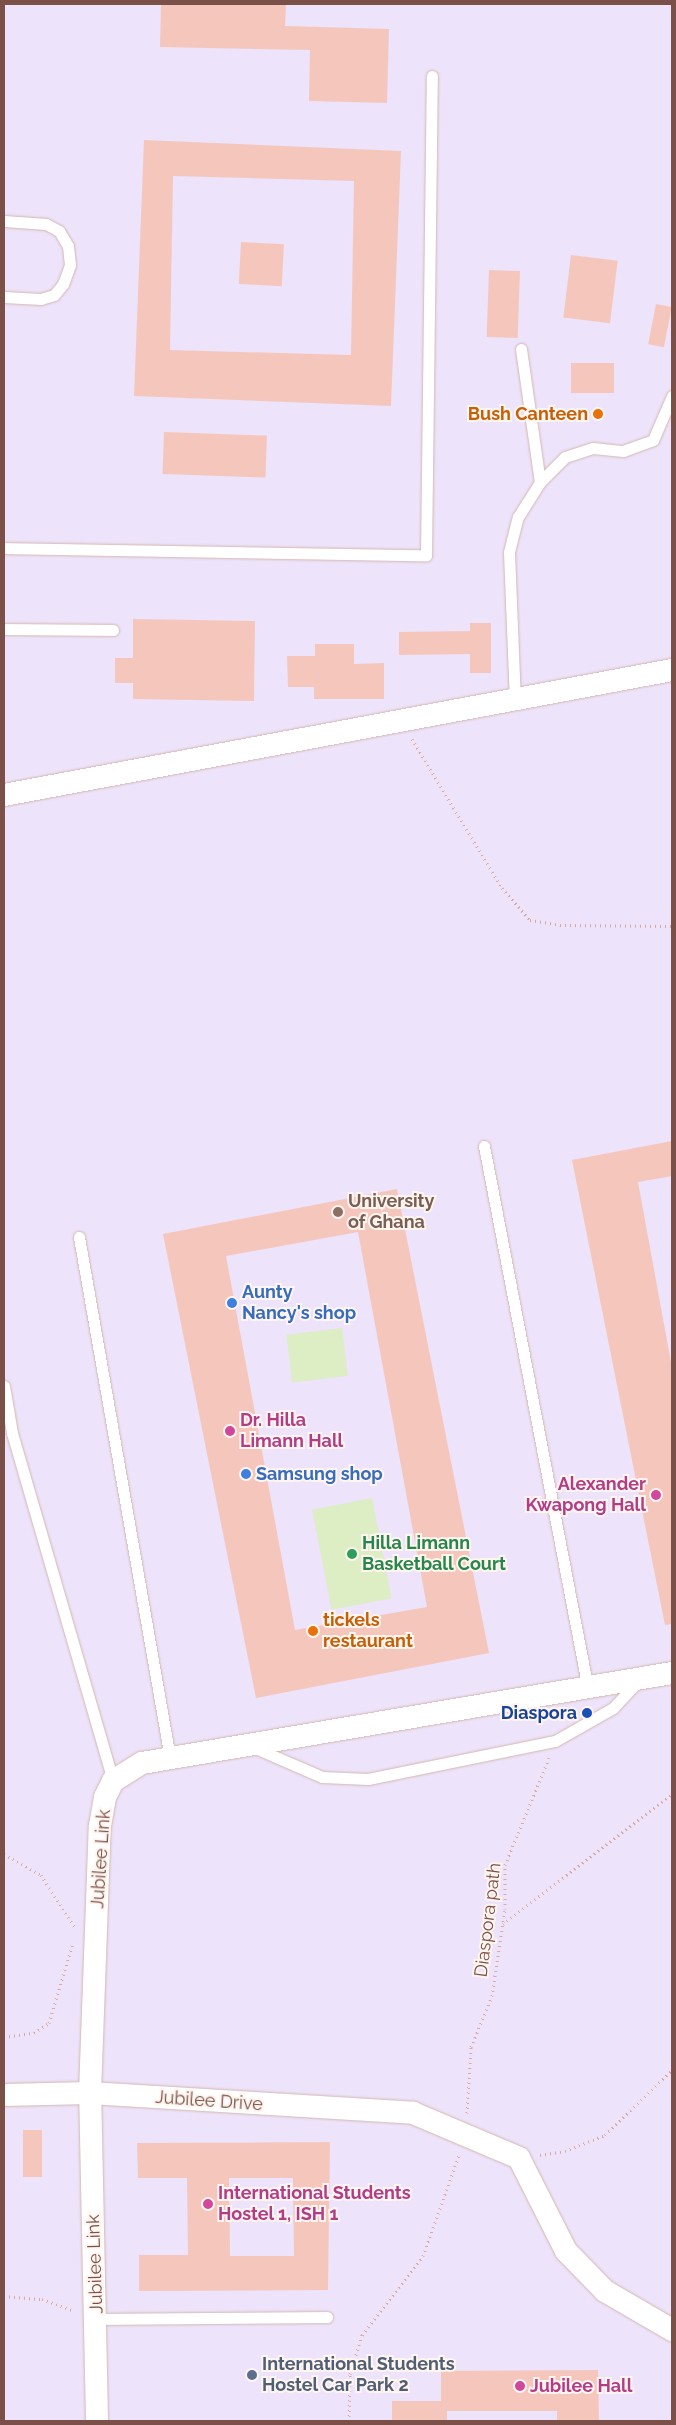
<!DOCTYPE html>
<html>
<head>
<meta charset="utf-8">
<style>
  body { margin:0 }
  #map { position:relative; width:676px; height:2425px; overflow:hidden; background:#fef0e7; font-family:Raleway,sans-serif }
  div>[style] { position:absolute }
  .education>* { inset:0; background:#ede3fa; transform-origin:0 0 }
  .green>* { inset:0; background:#ddedc4; transform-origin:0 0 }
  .building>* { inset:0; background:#f5c7bc; transform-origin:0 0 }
  .path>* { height:3px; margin-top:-1.5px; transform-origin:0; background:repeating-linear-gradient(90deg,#dba99f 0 1px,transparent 0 5px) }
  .roads { filter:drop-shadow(0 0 1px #d4b7ae) drop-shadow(0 0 1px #d4b7ae) }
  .service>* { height:11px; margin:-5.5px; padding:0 5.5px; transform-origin:5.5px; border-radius:5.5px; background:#fff }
  .minor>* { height:22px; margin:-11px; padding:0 11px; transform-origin:11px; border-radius:11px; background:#fff }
  .dots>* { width:14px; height:14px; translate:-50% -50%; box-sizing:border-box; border:2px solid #fff5ef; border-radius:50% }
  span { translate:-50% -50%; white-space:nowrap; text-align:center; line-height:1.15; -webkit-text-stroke:4px #fff5ef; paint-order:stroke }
  .food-label { font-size:18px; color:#c56008; font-weight:700 }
  .right { translate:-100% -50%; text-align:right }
  .left { translate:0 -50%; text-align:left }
  .education-label { font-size:18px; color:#785e54; font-weight:700 }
  .shop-label { font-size:18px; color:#366cbe; font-weight:700 }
  .hotel-label { font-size:18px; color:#b23c85; font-weight:700 }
  .leisure-label { font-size:18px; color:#27864d; font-weight:700 }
  .transit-label { font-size:18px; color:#164399; font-weight:700 }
  .street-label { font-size:18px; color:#7a5049 }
  .service-label { font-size:18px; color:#4e5e75; font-weight:700 }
  .frame { position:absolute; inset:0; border:5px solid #7a5049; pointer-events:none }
</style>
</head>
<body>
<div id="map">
  <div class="education">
    <i style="left:4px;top:4px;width:668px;height:2417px"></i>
  </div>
  <div class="green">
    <i style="left:342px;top:1328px;width:48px;height:56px;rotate:83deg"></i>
    <i style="left:372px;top:1498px;width:102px;height:61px;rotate:79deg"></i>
  </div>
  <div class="building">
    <i style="clip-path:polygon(161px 4px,286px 4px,285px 26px,389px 29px,387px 103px,309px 101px,310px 50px,160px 47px)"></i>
    <i style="clip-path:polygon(evenodd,144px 140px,401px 151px,391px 406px,134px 396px,144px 140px,173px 176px,354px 181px,351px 355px,170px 350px,173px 176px)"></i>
    <i style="left:241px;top:242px;width:43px;height:42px;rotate:3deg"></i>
    <i style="left:571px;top:255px;width:47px;height:63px;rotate:7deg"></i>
    <i style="left:489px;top:270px;width:31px;height:67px;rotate:2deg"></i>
    <i style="left:656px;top:304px;width:16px;height:41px;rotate:11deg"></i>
    <i style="left:571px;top:363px;width:43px;height:30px"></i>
    <i style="left:164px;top:432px;width:103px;height:42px;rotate:2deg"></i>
    <i style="clip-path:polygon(133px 619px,255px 621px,254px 701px,133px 699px,133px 683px,115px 683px,115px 658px,133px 658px)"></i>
    <i style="clip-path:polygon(470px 623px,491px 623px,491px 673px,470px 673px,470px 654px,399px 655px,399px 632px,470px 631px)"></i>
    <i style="clip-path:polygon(315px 644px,354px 644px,354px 664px,384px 663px,384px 699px,314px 699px,314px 687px,288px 687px,287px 656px,315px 656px)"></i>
    <i style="clip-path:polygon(672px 1141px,672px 1176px,638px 1182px,672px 1368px,672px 1624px,665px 1625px,572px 1160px)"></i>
    <i style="clip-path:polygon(evenodd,397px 1189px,489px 1653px,256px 1698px,163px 1234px,397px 1189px,358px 1232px,427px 1607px,295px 1630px,226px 1256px,358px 1232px)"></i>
    <i style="left:23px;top:2130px;width:19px;height:47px"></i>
    <i style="clip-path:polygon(evenodd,330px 2142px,328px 2290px,139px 2291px,139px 2255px,188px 2255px,187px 2178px,138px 2178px,137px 2143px,330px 2142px,229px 2178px,293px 2178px,294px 2256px,230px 2256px,229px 2178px)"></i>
    <i style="clip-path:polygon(598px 2370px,599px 2421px,557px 2421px,557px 2411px,447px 2411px,447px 2421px,392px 2421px,392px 2401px,441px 2401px,441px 2371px)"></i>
  </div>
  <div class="path">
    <i style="left:412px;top:739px;width:174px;rotate:58.9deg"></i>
    <i style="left:502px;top:888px;width:43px;rotate:48.8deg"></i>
    <i style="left:530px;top:920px;width:30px;rotate:9deg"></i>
    <i style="left:560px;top:925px;width:112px;rotate:0.5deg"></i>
    <i style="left:4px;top:1854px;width:43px;rotate:29.6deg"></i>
    <i style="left:41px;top:1875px;width:61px;rotate:57.1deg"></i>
    <i style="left:503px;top:1924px;width:213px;rotate:-37.6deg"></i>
    <i style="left:4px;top:2037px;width:30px;rotate:-8deg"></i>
    <i style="left:34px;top:2033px;width:18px;rotate:-34deg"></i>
    <i style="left:49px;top:2023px;width:84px;rotate:-73.3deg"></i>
    <i style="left:467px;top:2113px;width:66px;rotate:-86.5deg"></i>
    <i style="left:471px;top:2047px;width:55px;rotate:-67.6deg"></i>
    <i style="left:492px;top:1996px;width:88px;rotate:-81.5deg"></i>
    <i style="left:505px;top:1909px;width:44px;rotate:-90deg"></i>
    <i style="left:505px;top:1865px;width:116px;rotate:-67.6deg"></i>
    <i style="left:540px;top:2155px;width:25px;rotate:-9deg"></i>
    <i style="left:565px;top:2151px;width:43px;rotate:-21.8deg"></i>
    <i style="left:605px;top:2135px;width:93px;rotate:-44.1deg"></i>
    <i style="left:4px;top:2296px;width:38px;rotate:5deg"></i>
    <i style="left:42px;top:2299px;width:33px;rotate:20deg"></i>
    <i style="left:349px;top:2421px;width:47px;rotate:-88.8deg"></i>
    <i style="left:350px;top:2374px;width:41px;rotate:-72.9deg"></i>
    <i style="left:362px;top:2335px;width:100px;rotate:-52.3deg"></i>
    <i style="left:423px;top:2256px;width:107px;rotate:-70.4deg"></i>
  </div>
  <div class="roads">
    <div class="service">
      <i style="left:4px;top:221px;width:42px;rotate:4.1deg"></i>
      <i style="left:46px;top:224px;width:15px;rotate:28deg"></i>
      <i style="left:59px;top:231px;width:17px;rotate:59deg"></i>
      <i style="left:68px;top:246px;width:19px;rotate:84deg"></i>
      <i style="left:70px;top:265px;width:20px;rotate:110deg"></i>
      <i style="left:63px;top:284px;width:14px;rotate:129deg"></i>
      <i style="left:54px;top:295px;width:14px;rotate:163deg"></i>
      <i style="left:41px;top:299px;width:37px;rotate:-177deg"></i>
      <i style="left:521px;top:349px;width:134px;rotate:81.9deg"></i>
      <i style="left:4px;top:548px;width:422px;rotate:1deg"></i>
      <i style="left:426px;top:555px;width:479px;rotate:-89.3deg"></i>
      <i style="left:4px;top:629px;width:109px;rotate:0.5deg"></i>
      <i style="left:515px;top:702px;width:150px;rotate:-92.3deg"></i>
      <i style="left:509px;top:552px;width:36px;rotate:-76deg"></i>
      <i style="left:518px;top:517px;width:41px;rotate:-57.8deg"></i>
      <i style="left:540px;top:482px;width:35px;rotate:-45deg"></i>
      <i style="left:565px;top:457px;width:29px;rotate:-18deg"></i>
      <i style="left:593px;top:448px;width:30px;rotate:6deg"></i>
      <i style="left:623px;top:451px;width:32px;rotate:-20deg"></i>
      <i style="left:653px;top:440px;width:48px;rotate:-66.6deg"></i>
      <i style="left:484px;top:1146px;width:553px;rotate:79.16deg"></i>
      <i style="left:79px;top:1237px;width:529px;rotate:80.09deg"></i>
      <i style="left:4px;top:1386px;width:48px;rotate:80.3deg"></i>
      <i style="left:12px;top:1433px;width:362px;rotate:73.8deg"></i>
      <i style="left:253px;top:1747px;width:75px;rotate:23.5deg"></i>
      <i style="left:322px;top:1777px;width:46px;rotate:2.5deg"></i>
      <i style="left:368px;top:1779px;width:191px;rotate:-11.5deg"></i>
      <i style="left:555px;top:1741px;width:67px;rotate:-29.6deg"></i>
      <i style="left:613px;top:1708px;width:35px;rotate:-47deg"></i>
      <i style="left:96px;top:2319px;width:231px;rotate:-0.5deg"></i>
    </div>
    <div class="minor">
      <i style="left:4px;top:795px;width:680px;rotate:-10.6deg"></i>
      <i style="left:4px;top:2095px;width:86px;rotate:-1.3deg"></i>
      <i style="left:90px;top:2093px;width:324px;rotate:3.5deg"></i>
      <i style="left:413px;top:2113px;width:115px;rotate:23deg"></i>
      <i style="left:519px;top:2158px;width:104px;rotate:63.2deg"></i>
      <i style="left:566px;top:2251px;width:56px;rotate:45.7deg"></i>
      <i style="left:605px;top:2291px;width:78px;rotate:30.2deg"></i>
      <i style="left:97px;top:2421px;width:328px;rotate:-91.2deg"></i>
      <i style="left:90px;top:2093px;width:267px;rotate:-87.9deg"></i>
      <i style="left:100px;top:1826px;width:29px;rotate:-80deg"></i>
      <i style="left:105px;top:1797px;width:18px;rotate:-63deg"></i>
      <i style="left:113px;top:1781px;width:34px;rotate:-32deg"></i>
      <i style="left:142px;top:1763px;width:538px;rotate:-9.64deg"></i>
    </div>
  </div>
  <div class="dots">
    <i style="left:598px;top:414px;background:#e8710a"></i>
    <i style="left:338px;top:1212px;background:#8d6e63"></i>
    <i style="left:232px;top:1303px;background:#3f7fe0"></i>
    <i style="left:230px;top:1431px;background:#d1479c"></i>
    <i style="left:246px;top:1474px;background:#3f7fe0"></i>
    <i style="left:656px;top:1495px;background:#d1479c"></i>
    <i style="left:352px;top:1554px;background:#2e9e5b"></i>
    <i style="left:313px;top:1631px;background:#e8710a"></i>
    <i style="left:587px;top:1713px;background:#1a4fb4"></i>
    <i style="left:208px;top:2204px;background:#d1479c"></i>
    <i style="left:252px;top:2375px;background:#5c6f8a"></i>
    <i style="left:520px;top:2386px;background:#d1479c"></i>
  </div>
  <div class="food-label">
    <span class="right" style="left:588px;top:414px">Bush Canteen</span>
    <span class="left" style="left:323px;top:1631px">tickels<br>restaurant</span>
  </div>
  <div class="education-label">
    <span class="left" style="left:348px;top:1212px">University<br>of Ghana</span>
  </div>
  <div class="shop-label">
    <span class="left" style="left:242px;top:1303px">Aunty<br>Nancy's shop</span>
    <span class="left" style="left:256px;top:1474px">Samsung shop</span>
  </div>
  <div class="hotel-label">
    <span class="left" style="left:240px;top:1431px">Dr. Hilla<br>Limann Hall</span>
    <span class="right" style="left:646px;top:1495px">Alexander<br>Kwapong Hall</span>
    <span class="left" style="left:218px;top:2204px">International Students<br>Hostel 1, ISH 1</span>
    <span class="left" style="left:530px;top:2386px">Jubilee Hall</span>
  </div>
  <div class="leisure-label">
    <span class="left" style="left:362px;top:1554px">Hilla Limann<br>Basketball Court</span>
  </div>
  <div class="transit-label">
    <span class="right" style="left:577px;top:1713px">Diaspora</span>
  </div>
  <div class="street-label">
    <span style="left:101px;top:1859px;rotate:-86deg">Jubilee Link</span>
    <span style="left:488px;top:1920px;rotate:-83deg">Diaspora path</span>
    <span style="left:209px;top:2101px;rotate:4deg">Jubilee Drive</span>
    <span style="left:95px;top:2264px;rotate:-92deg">Jubilee Link</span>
  </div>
  <div class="service-label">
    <span class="left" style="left:262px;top:2375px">International Students<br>Hostel Car Park 2</span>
  </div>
  <div class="frame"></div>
</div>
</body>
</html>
